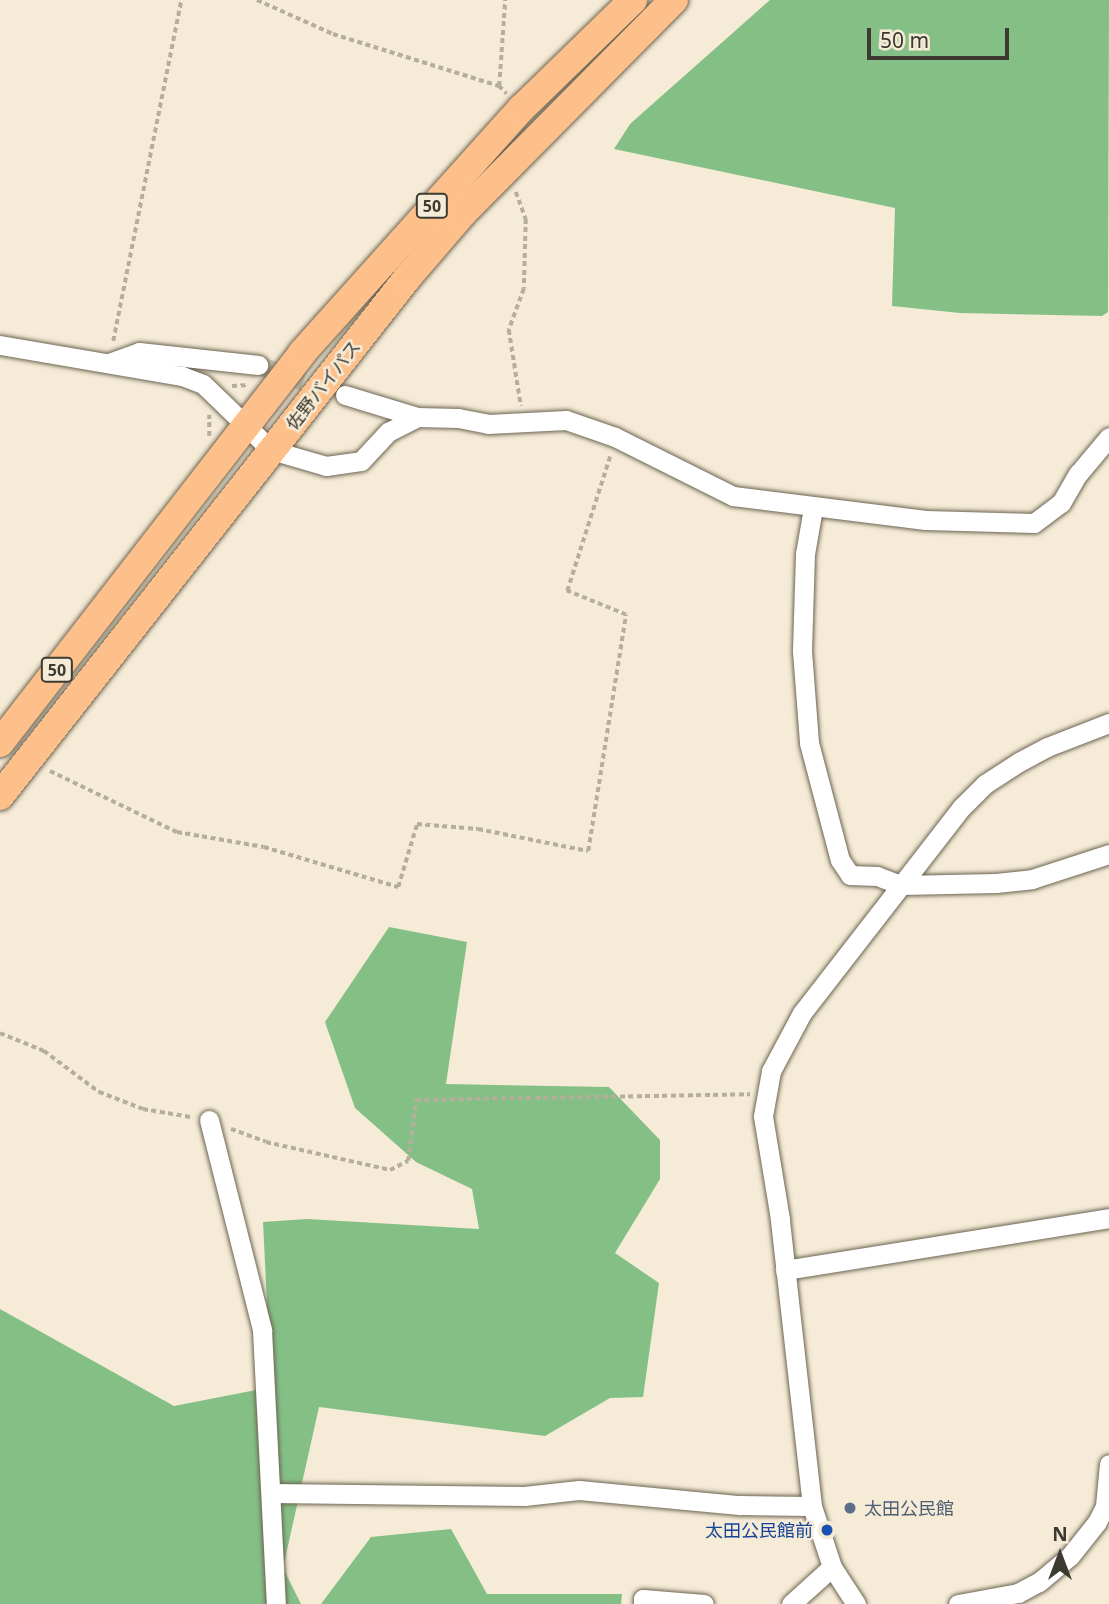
<!DOCTYPE html>
<html>
<head>
<meta charset="utf-8">
<style>
  body { margin:0 }
  #map { position:relative; width:1109px; height:1604px; overflow:hidden; background:#f5ebd6; font-family:"Noto Sans","Noto Sans JP",sans-serif }
  div>[style] { position:absolute }
  .forest>* { inset:0; background:#84c086 }
  .minor-tunnel>* { height:19px; margin-top:-9.5px; transform-origin:0; background:repeating-linear-gradient(90deg,#d0c8b5 0 19px,transparent 0 29px) }
  .path>* { height:3.5px; margin-top:-1.75px; transform-origin:0; background:repeating-linear-gradient(90deg,#b5ae9d 0 5px,transparent 0 8.5px) }
  .roads { filter:drop-shadow(0 0 2px #6c6452) drop-shadow(0 0 2px #6c6452) }
  .minor>* { height:19px; margin:-9.5px; padding:0 9.5px; transform-origin:9.5px; border-radius:9.5px; background:#fff }
  .highway>* { height:28px; margin:-14px; padding:0 14px; transform-origin:14px; border-radius:14px; background:#fec08b }
  .dots>* { width:19px; height:19px; translate:-50% -50%; box-sizing:border-box; border:4px solid #f5ebd6; border-radius:50% }
  span { translate:-50% -50%; white-space:nowrap; text-align:center; line-height:1.15; -webkit-text-stroke:5px #f5ebd6; paint-order:stroke }
  .shield-label span { padding:2px 5px; background:#f5ebd6; border:2px solid; border-radius:5px; -webkit-text-stroke-width:0 }
  .shield-label { font-size:16px; color:#3d3a32; font-weight:700 }
  .street-label { font-size:18px; color:#3d3a32 }
  .service-label { font-size:18px; color:#4e5e75 }
  .left { translate:0 -50%; text-align:left }
  .transit-label { font-size:18px; color:#164399 }
  .right { translate:-100% -50%; text-align:right }
  .north { position:absolute; left:1025px; top:1520px; width:70px; height:70px; -webkit-text-stroke:5px #f5ebd6; paint-order:stroke; rotate:0deg; font-size:19px; font-weight:700; line-height:28px; text-align:center; color:#3d3a32 }
  .north::after { content:''; display:block; margin:auto; width:24px; height:32px; background:#3d3a32; clip-path:polygon(50% 0,100% 100%,50% 72%,0 100%) }
  .scale { position:absolute; left:867px; top:28px; width:142px; height:32px; box-sizing:border-box; border:4px solid #3d3a32; border-top:0; padding-left:9px; font-size:21px; line-height:24px; white-space:nowrap; color:#3d3a32; -webkit-text-stroke:5px #f5ebd6; paint-order:stroke }
</style>
</head>
<body>
<div id="map">
  <div class="forest">
    <i style="clip-path:polygon(770px 0,1109px 0,1108px 312px,1102px 316px,960px 313px,892px 306px,895px 208px,614px 149px,630px 124px)"></i>
    <i style="clip-path:polygon(389px 927px,467px 942px,446px 1084px,609px 1087px,660px 1140px,660px 1179px,615px 1253px,659px 1283px,643px 1397px,610px 1398px,545px 1436px,319px 1407px,283px 1568px,301px 1604px,0 1604px,0 1309px,174px 1406px,271px 1387px,263px 1222px,307px 1219px,479px 1229px,472px 1189px,416px 1162px,355px 1108px,325px 1022px)"></i>
    <i style="clip-path:polygon(451px 1529px,487px 1594px,622px 1594px,621px 1604px,321px 1604px,371px 1537px)"></i>
  </div>
  <div class="minor-tunnel">
    <i style="left:258px;top:365px;width:76px;rotate:19.1deg"></i>
  </div>
  <div class="path">
    <i style="left:257px;top:0;width:83px;rotate:24.1deg"></i>
    <i style="left:333px;top:34px;width:174px;rotate:17.4deg"></i>
    <i style="left:499px;top:86px;width:86px;rotate:-86deg"></i>
    <i style="left:499px;top:86px;width:11px;rotate:45deg"></i>
    <i style="left:516px;top:192px;width:29px;rotate:70deg"></i>
    <i style="left:526px;top:219px;width:70px;rotate:91.6deg"></i>
    <i style="left:524px;top:289px;width:44px;rotate:110.1deg"></i>
    <i style="left:509px;top:330px;width:77px;rotate:81deg"></i>
    <i style="left:113px;top:341px;width:348px;rotate:-78.7deg"></i>
    <i style="left:232px;top:386px;width:16px;rotate:-4deg"></i>
    <i style="left:209px;top:436px;width:21px;rotate:-90deg"></i>
    <i style="left:50px;top:771px;width:141px;rotate:25.7deg"></i>
    <i style="left:177px;top:832px;width:88px;rotate:9.8deg"></i>
    <i style="left:264px;top:847px;width:140px;rotate:16.6deg"></i>
    <i style="left:398px;top:887px;width:66px;rotate:-73.2deg"></i>
    <i style="left:417px;top:824px;width:61px;rotate:4.7deg"></i>
    <i style="left:478px;top:829px;width:112px;rotate:11.3deg"></i>
    <i style="left:588px;top:851px;width:239px;rotate:-80.9deg"></i>
    <i style="left:626px;top:615px;width:64px;rotate:-157.9deg"></i>
    <i style="left:567px;top:591px;width:142px;rotate:-72.3deg"></i>
    <i style="left:0;top:1033px;width:48px;rotate:22.2deg"></i>
    <i style="left:44px;top:1051px;width:69px;rotate:36.7deg"></i>
    <i style="left:99px;top:1092px;width:47px;rotate:21.1deg"></i>
    <i style="left:143px;top:1109px;width:48px;rotate:9.7deg"></i>
    <i style="left:231px;top:1129px;width:37px;rotate:20deg"></i>
    <i style="left:266px;top:1142px;width:127px;rotate:12.7deg"></i>
    <i style="left:390px;top:1170px;width:20px;rotate:-27deg"></i>
    <i style="left:408px;top:1161px;width:62px;rotate:-82.5deg"></i>
    <i style="left:416px;top:1100px;width:334px;rotate:-1deg"></i>
  </div>
  <div class="roads">
    <div class="minor">
      <i style="left:0;top:345px;width:185px;rotate:9.7deg"></i>
      <i style="left:182px;top:376px;width:22px;rotate:21deg"></i>
      <i style="left:203px;top:384px;width:95px;rotate:44.1deg"></i>
      <i style="left:271px;top:450px;width:57px;rotate:16.2deg"></i>
      <i style="left:326px;top:466px;width:35px;rotate:-8deg"></i>
      <i style="left:361px;top:461px;width:40px;rotate:-47deg"></i>
      <i style="left:388px;top:432px;width:33px;rotate:-27deg"></i>
      <i style="left:417px;top:417px;width:41px;rotate:1.4deg"></i>
      <i style="left:458px;top:418px;width:31px;rotate:11deg"></i>
      <i style="left:488px;top:424px;width:78px;rotate:-2.9deg"></i>
      <i style="left:566px;top:420px;width:52px;rotate:19.1deg"></i>
      <i style="left:615px;top:437px;width:132px;rotate:26.6deg"></i>
      <i style="left:733px;top:496px;width:194px;rotate:7.1deg"></i>
      <i style="left:926px;top:520px;width:108px;rotate:1.6deg"></i>
      <i style="left:1034px;top:523px;width:34px;rotate:-37deg"></i>
      <i style="left:1061px;top:503px;width:34px;rotate:-60deg"></i>
      <i style="left:1078px;top:474px;width:48px;rotate:-50deg"></i>
      <i style="left:109px;top:363px;width:32px;rotate:-20deg"></i>
      <i style="left:139px;top:352px;width:120px;rotate:6.2deg"></i>
      <i style="left:345px;top:395px;width:75px;rotate:17deg"></i>
      <i style="left:813px;top:508px;width:47px;rotate:99.9deg"></i>
      <i style="left:805px;top:554px;width:97px;rotate:91.8deg"></i>
      <i style="left:802px;top:651px;width:92px;rotate:85.6deg"></i>
      <i style="left:809px;top:743px;width:121px;rotate:75.2deg"></i>
      <i style="left:840px;top:860px;width:18px;rotate:56deg"></i>
      <i style="left:850px;top:875px;width:27px;rotate:2deg"></i>
      <i style="left:877px;top:876px;width:26px;rotate:21deg"></i>
      <i style="left:901px;top:885px;width:95px;rotate:-1.2deg"></i>
      <i style="left:996px;top:883px;width:36px;rotate:-6deg"></i>
      <i style="left:1032px;top:879px;width:81px;rotate:-18deg"></i>
      <i style="left:209px;top:1120px;width:217px;rotate:75.8deg"></i>
      <i style="left:262px;top:1330px;width:274px;rotate:87.1deg"></i>
      <i style="left:785px;top:1270px;width:328px;rotate:-9.1deg"></i>
      <i style="left:271px;top:1493px;width:253px;rotate:0.7deg"></i>
      <i style="left:524px;top:1496px;width:55px;rotate:-6.2deg"></i>
      <i style="left:579px;top:1490px;width:161px;rotate:5.4deg"></i>
      <i style="left:739px;top:1505px;width:73px;rotate:0.8deg"></i>
      <i style="left:643px;top:1604px;width:5px;rotate:-90deg"></i>
      <i style="left:643px;top:1599px;width:61px;rotate:4.7deg"></i>
      <i style="left:791px;top:1604px;width:55px;rotate:-42.1deg"></i>
      <i style="left:856px;top:1604px;width:44px;rotate:-123deg"></i>
      <i style="left:832px;top:1567px;width:64px;rotate:-108.2deg"></i>
      <i style="left:812px;top:1506px;width:289px;rotate:-96.4deg"></i>
      <i style="left:780px;top:1219px;width:104px;rotate:-99.4deg"></i>
      <i style="left:763px;top:1116px;width:46px;rotate:-79.9deg"></i>
      <i style="left:771px;top:1071px;width:66px;rotate:-61.9deg"></i>
      <i style="left:802px;top:1013px;width:261px;rotate:-52.2deg"></i>
      <i style="left:962px;top:807px;width:33px;rotate:-45deg"></i>
      <i style="left:985px;top:784px;width:40px;rotate:-32.9deg"></i>
      <i style="left:1019px;top:762px;width:32px;rotate:-28deg"></i>
      <i style="left:1047px;top:747px;width:66px;rotate:-21.2deg"></i>
      <i style="left:958px;top:1604px;width:61px;rotate:-10.4deg"></i>
      <i style="left:1018px;top:1593px;width:24px;rotate:-28deg"></i>
      <i style="left:1039px;top:1582px;width:40px;rotate:-40deg"></i>
      <i style="left:1070px;top:1556px;width:43px;rotate:-51.5deg"></i>
      <i style="left:1097px;top:1522px;width:18px;rotate:-63deg"></i>
      <i style="left:1105px;top:1506px;width:42px;rotate:-84.6deg"></i>
    </div>
    <div class="highway">
      <i style="left:0;top:743px;width:493px;rotate:-52.2deg"></i>
      <i style="left:302px;top:353px;width:329px;rotate:-48.1deg"></i>
      <i style="left:522px;top:108px;width:155px;rotate:-44.2deg"></i>
      <i style="left:0;top:796px;width:660px;rotate:-51.83deg"></i>
      <i style="left:408px;top:277px;width:84px;rotate:-49.3deg"></i>
      <i style="left:463px;top:213px;width:300px;rotate:-45.3deg"></i>
    </div>
  </div>
  <div class="dots">
    <i style="left:850px;top:1508px;background:#5c6f8a"></i>
    <i style="left:827px;top:1530px;background:#1a4fb4"></i>
  </div>
  <div class="shield-label">
    <span style="left:432px;top:206px">50</span>
    <span style="left:57px;top:670px">50</span>
  </div>
  <div class="street-label">
    <span style="left:323px;top:385px;rotate:-52deg">佐野バイパス</span>
  </div>
  <div class="service-label">
    <span class="left" style="left:864px;top:1508px">太田公民館</span>
  </div>
  <div class="transit-label">
    <span class="right" style="left:813px;top:1530px">太田公民館前</span>
  </div>
  <div class="north">N</div>
  <div class="scale">50 m</div>
</div>
</body>
</html>
